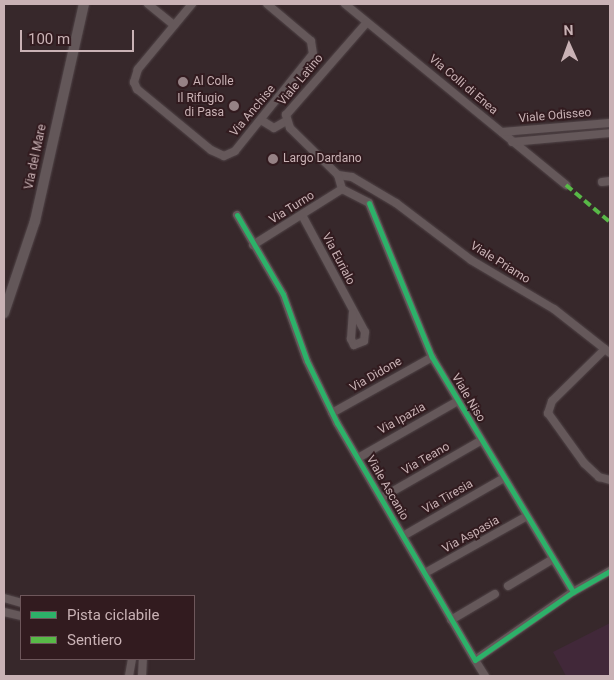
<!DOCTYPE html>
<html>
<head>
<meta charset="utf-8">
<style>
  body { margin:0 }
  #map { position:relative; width:614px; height:680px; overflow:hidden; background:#37282b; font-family:Roboto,sans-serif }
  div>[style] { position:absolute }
  .green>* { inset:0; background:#412839 }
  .roads { filter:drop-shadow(0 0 1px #504447) drop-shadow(0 0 1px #504447) }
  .minor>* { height:8px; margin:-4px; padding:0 4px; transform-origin:4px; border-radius:4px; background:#65585a }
  .secondary>* { height:10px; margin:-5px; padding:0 5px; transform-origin:5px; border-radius:5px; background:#635759 }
  .quiet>* { height:4px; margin-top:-2px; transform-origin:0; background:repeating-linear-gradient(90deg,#58b947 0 8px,transparent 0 12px) }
  .cycleway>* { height:5px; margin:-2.5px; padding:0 2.5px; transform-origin:2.5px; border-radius:2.5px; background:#2db169 }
  .dots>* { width:14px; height:14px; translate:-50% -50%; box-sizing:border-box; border:2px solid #321b1f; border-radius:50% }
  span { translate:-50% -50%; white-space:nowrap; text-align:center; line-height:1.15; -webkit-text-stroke:4px #321b1f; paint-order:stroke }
  .street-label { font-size:12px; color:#c9b2b5 }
  .poi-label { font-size:12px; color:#c9b2b5 }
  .left { translate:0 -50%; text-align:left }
  .right { translate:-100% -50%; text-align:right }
  .frame { position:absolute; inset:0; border:5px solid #c9b2b5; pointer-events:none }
  .legend { position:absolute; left:20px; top:595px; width:175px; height:65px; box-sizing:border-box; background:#321b1f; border:1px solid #6e575b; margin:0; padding:6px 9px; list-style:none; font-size:15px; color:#c9b2b5 }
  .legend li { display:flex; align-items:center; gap:10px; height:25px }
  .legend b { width:25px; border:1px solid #6e575b }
  .north { position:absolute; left:544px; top:20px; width:50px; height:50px; -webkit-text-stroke:4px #321b1f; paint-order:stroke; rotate:358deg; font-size:14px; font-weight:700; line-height:20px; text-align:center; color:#c9b2b5 }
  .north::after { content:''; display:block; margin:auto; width:18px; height:22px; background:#c9b2b5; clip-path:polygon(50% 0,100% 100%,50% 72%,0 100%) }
  .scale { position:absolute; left:20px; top:30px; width:114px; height:22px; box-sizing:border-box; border:2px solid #c9b2b5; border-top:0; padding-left:6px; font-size:15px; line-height:18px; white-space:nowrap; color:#c9b2b5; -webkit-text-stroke:4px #321b1f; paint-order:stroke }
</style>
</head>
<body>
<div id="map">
  <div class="green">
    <i style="clip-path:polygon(610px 623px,610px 676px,566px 676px,553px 652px)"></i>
  </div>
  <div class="roads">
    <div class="minor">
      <i style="left:148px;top:4px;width:33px;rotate:39deg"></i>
      <i style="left:192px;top:4px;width:85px;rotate:129.7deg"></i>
      <i style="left:138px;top:69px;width:14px;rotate:107deg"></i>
      <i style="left:134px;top:82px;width:8px;rotate:67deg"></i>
      <i style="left:137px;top:89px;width:96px;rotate:39.5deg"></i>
      <i style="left:211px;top:150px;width:14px;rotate:25deg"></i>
      <i style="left:224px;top:156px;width:12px;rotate:-24deg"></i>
      <i style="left:235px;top:151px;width:124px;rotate:-51.2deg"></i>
      <i style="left:313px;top:54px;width:13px;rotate:-99deg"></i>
      <i style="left:311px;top:41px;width:57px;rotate:-139.9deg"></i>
      <i style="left:345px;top:4px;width:286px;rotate:39.3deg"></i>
      <i style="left:261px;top:120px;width:15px;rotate:32deg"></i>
      <i style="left:274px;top:128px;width:14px;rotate:-30deg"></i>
      <i style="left:502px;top:132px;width:108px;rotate:-4.8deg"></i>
      <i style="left:512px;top:142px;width:98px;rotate:-5.2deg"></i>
      <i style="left:338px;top:175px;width:14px;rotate:8deg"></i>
      <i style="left:352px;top:177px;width:51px;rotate:30.6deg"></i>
      <i style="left:396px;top:203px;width:94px;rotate:37.2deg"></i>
      <i style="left:471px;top:260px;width:96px;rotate:30.6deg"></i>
      <i style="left:554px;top:309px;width:71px;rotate:38.2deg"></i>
      <i style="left:338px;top:175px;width:67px;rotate:-135.6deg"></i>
      <i style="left:290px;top:128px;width:14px;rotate:-107deg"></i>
      <i style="left:286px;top:115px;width:123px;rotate:-48.9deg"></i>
      <i style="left:338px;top:175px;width:15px;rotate:74deg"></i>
      <i style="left:342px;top:189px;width:30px;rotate:27deg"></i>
      <i style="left:602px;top:182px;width:8px;rotate:-7deg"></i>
      <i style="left:369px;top:203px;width:166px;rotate:67.8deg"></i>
      <i style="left:432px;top:357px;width:274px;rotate:59deg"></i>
      <i style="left:237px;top:215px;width:91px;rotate:59.8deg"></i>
      <i style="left:283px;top:294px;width:71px;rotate:70.3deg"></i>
      <i style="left:307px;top:361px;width:69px;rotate:64.2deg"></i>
      <i style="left:337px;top:423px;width:274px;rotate:59.8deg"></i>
      <i style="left:475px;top:660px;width:119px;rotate:-34.8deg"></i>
      <i style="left:573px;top:592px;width:43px;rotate:-29.6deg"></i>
      <i style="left:302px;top:215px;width:133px;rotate:61.7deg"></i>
      <i style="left:365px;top:332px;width:9px;rotate:96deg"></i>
      <i style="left:364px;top:341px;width:11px;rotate:158deg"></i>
      <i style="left:354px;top:345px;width:7px;rotate:-117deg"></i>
      <i style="left:351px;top:339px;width:26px;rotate:-86deg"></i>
      <i style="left:253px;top:245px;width:105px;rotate:-32.2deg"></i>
      <i style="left:605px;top:349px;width:74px;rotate:135.5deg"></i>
      <i style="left:552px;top:401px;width:13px;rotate:108deg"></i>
      <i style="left:548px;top:413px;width:62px;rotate:54.2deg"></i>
      <i style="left:584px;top:463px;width:21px;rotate:43deg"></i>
      <i style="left:599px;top:477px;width:11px;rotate:15deg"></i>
      <i style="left:332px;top:413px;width:115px;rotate:-29.2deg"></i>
      <i style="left:358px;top:458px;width:115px;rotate:-29.7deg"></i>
      <i style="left:381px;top:498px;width:116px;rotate:-29.9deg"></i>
      <i style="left:403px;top:536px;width:116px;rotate:-29.9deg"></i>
      <i style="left:425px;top:573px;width:117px;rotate:-29.2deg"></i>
      <i style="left:508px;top:586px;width:52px;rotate:-31deg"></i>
      <i style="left:4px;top:598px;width:18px;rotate:16deg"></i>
      <i style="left:4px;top:612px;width:17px;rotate:13deg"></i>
      <i style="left:451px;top:620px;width:51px;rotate:-30.6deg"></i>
      <i style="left:475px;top:660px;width:19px;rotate:58deg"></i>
      <i style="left:129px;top:676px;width:17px;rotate:-80deg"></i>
      <i style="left:142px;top:676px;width:17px;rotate:-87deg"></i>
    </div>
    <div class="secondary">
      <i style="left:4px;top:313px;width:97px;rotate:-71.4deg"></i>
      <i style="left:35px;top:221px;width:222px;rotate:-77.3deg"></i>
    </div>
  </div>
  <div class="quiet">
    <i style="left:566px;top:185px;width:57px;rotate:40.1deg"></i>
  </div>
  <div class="cycleway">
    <i style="left:369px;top:203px;width:166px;rotate:67.8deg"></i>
    <i style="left:432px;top:357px;width:274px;rotate:59deg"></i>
    <i style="left:237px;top:215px;width:91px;rotate:59.8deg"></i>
    <i style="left:283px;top:294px;width:71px;rotate:70.3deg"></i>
    <i style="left:307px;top:361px;width:69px;rotate:64.2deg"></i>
    <i style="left:337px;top:423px;width:274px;rotate:59.8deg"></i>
    <i style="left:475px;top:660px;width:119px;rotate:-34.8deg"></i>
    <i style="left:573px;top:592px;width:43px;rotate:-29.6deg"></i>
  </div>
  <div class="dots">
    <i style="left:183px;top:82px;background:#968285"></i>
    <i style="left:234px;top:106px;background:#968285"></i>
    <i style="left:273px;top:159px;background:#968285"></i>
  </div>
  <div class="street-label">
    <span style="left:301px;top:80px;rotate:-50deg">Viale Latino</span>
    <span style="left:463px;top:85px;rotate:40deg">Via Colli di Enea</span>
    <span style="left:253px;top:111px;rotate:-50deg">Via Anchise</span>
    <span style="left:555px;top:116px;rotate:-5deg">Viale Odisseo</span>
    <span style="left:36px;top:157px;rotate:-78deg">Via del Mare</span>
    <span style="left:292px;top:208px;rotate:-32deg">Via Turno</span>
    <span style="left:338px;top:259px;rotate:62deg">Via Eurialo</span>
    <span style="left:500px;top:263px;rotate:32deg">Viale Priamo</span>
    <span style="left:376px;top:375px;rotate:-30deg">Via Didone</span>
    <span style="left:468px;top:398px;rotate:59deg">Viale Niso</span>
    <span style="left:402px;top:419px;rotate:-29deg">Via Ipazia</span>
    <span style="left:426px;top:459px;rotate:-30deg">Via Teano</span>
    <span style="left:387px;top:488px;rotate:60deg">Viale Ascanio</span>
    <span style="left:448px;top:497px;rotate:-30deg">Via Tiresia</span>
    <span style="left:471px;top:535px;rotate:-29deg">Via Aspasia</span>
  </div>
  <div class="poi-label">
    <span class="left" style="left:193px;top:82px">Al Colle</span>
    <span class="right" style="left:224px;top:106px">Il Rifugio<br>di Pasa</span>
    <span class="left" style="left:283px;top:159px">Largo Dardano</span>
  </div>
  <div class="frame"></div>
  <ul class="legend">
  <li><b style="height:6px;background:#2db169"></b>Pista ciclabile</li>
  <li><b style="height:6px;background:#58b947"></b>Sentiero</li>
  </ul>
  <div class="north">N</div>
  <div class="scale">100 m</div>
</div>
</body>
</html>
